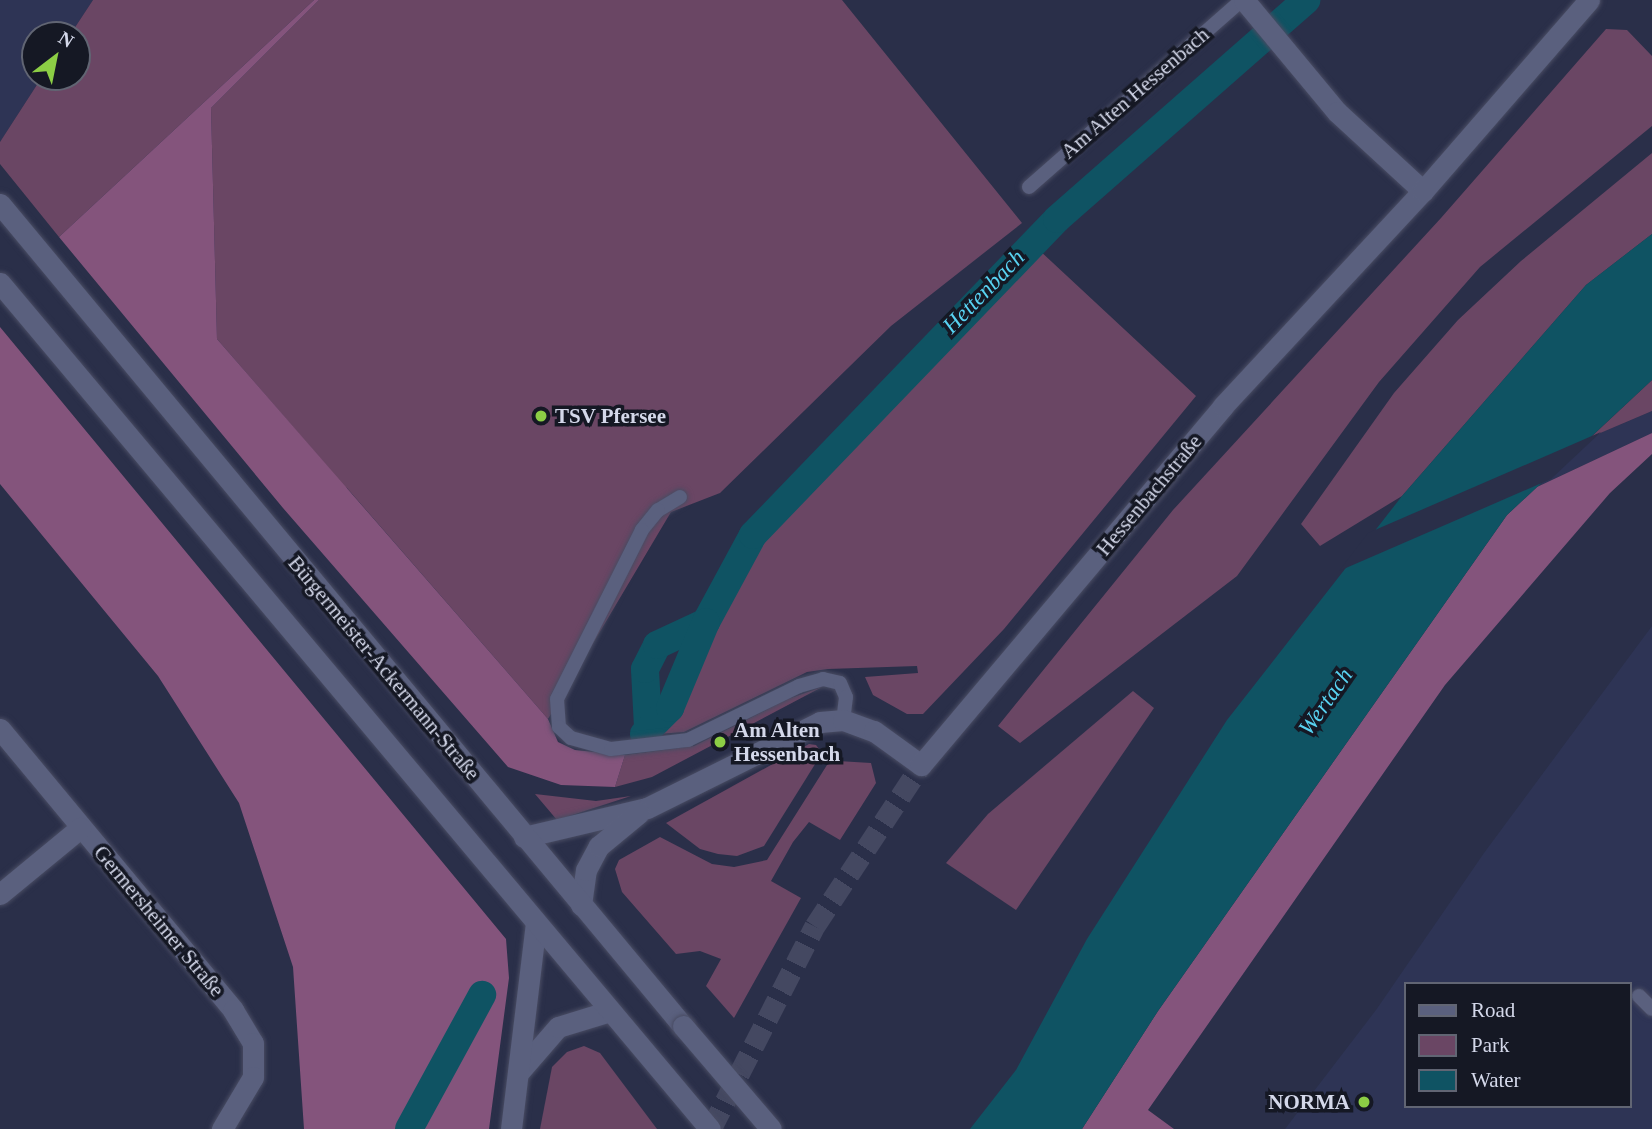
<!DOCTYPE html>
<html>
<head>
<meta charset="utf-8">
<style>
  body { margin:0 }
  #map { position:relative; width:1652px; height:1129px; overflow:hidden; background:#2a2f49; font-family:Georgia,serif }
  div>[style] { position:absolute }
  .built>* { inset:0; background:#2e3455 }
  .green>* { inset:0; background:#6a4664 }
  .forest>* { inset:0; background:#84547c }
  .water>* { inset:0; background:#0f5363 }
  .pier>* { inset:0; background:#2a2f49 }
  .canal>* { height:28px; margin:-14px; padding:0 14px; transform-origin:14px; border-radius:14px; background:#0f5363 }
  .street-tunnel>* { height:21px; margin-top:-10.5px; transform-origin:0; background:repeating-linear-gradient(90deg,#444861 0 21px,transparent 0 31px) }
  .roads { filter:drop-shadow(0 0 2px #494c63) drop-shadow(0 0 2px #494c63) }
  .lane>* { height:14px; margin:-7px; padding:0 7px; transform-origin:7px; border-radius:7px; background:#5a607e }
  .street>* { height:21px; margin:-10.5px; padding:0 10.5px; transform-origin:10.5px; border-radius:10.5px; background:#5a607e }
  .secondary>* { height:21px; margin:-10.5px; padding:0 10.5px; transform-origin:10.5px; border-radius:10.5px; background:#5a607e }
  .bridges { filter:drop-shadow(0 0 2px #494c63) drop-shadow(0 0 2px #494c63) }
  .secondary-bridge>* { height:21px; margin:-10.5px; padding:0 10.5px; transform-origin:10.5px; border-radius:10.5px; background:#5a607e }
  .dots>* { width:19px; height:19px; translate:-50% -50%; box-sizing:border-box; border:4px solid #151824; border-radius:50% }
  span { translate:-50% -50%; white-space:nowrap; text-align:center; line-height:1.15; -webkit-text-stroke:7px #151824; paint-order:stroke }
  .street-label { font-size:21px; color:#d4d8ea }
  .poi-label { font-size:21px; color:#d4d8ea; font-weight:700 }
  .left { translate:0 -50%; text-align:left }
  .right { translate:-100% -50%; text-align:right }
  .water-label { font-size:23px; color:#58d2f1; font-style:italic }
  .legend { position:absolute; left:1404px; top:982px; width:228px; height:126px; box-sizing:border-box; background:#151824; border:2px solid #616573; margin:0; padding:9px 12px; list-style:none; font-size:21px; color:#d4d8ea }
  .legend li { display:flex; align-items:center; gap:14px; height:35px }
  .legend b { width:35px; border:2px solid #616573 }
  .north { position:absolute; left:21px; top:21px; width:70px; height:70px; box-sizing:border-box; background:#151824; border:2px solid #616573; border-radius:50%; rotate:32deg; font-size:19px; font-weight:700; line-height:28px; text-align:center; color:#d4d8ea }
  .north::after { content:''; display:block; margin:auto; width:24px; height:32px; background:#8cce45; clip-path:polygon(50% 0,100% 100%,50% 72%,0 100%) }
</style>
</head>
<body>
<div id="map">
  <div class="built">
    <i style="clip-path:polygon(0 0,93px 0,70px 35px,35px 35px,35px 77px,42px 77px,0 142px)"></i>
    <i style="clip-path:polygon(1652px 411px,1652px 433px,1537px 487px,1591px 437px)"></i>
    <i style="clip-path:polygon(evenodd,1652px 626px,1652px 1129px,1285px 1129px,1376px 1010px,1484px 853px,1652px 626px,1405px 984px,1629px 984px,1629px 1106px,1405px 1106px,1405px 984px)"></i>
  </div>
  <div class="green">
    <i style="clip-path:polygon(93px 0,314px 0,59px 237px,0 164px,0 142px,42px 77px,77px 77px,77px 35px,70px 35px)"></i>
    <i style="clip-path:polygon(319px 0,842px 0,1022px 223px,891px 326px,720px 493px,671px 512px,548px 719px,347px 488px,330px 479px,333px 473px,217px 339px,211px 108px)"></i>
    <i style="clip-path:polygon(1606px 29px,1627px 30px,1652px 56px,1652px 126px,1480px 267px,1379px 382px,1237px 576px,1020px 743px,998px 726px,1173px 510px,1441px 218px)"></i>
    <i style="clip-path:polygon(1652px 153px,1652px 234px,1586px 285px,1402px 496px,1320px 546px,1301px 524px,1394px 393px,1458px 320px,1521px 261px)"></i>
    <i style="clip-path:polygon(1038px 249px,1196px 396px,1004px 629px,923px 714px,907px 714px,873px 695px,865px 677px,918px 673px,917px 666px,828px 669px,807px 672px,684px 732px,659px 734px,757px 538px)"></i>
    <i style="clip-path:polygon(1652px 380px,1652px 411px,1591px 437px)"></i>
    <i style="clip-path:polygon(822px 687px,652px 777px,615px 787px,625px 755px,694px 746px,788px 699px)"></i>
    <i style="clip-path:polygon(1133px 691px,1154px 708px,1016px 910px,946px 863px,988px 814px)"></i>
    <i style="clip-path:polygon(809px 744px,816px 745px,822px 753px,764px 846px,737px 856px,718px 854px,700px 849px,666px 823px)"></i>
    <i style="clip-path:polygon(838px 761px,871px 763px,876px 783px,840px 840px,809px 822px,793px 842px,771px 881px,801px 898px,734px 1018px,706px 986px,721px 959px,700px 951px,676px 954px,622px 892px,615px 869px,619px 860px,660px 837px,712px 864px,734px 867px,767px 860px,827px 765px)"></i>
    <i style="clip-path:polygon(535px 794px,596px 801px,631px 796px,557px 820px)"></i>
    <i style="clip-path:polygon(584px 1046px,600px 1053px,657px 1129px,540px 1129px,552px 1067px,567px 1052px)"></i>
  </div>
  <div class="forest">
    <i style="clip-path:polygon(314px 0,319px 0,211px 108px,217px 339px,548px 719px,558px 742px,575px 750px,625px 755px,615px 787px,561px 785px,508px 767px,283px 508px,59px 237px)"></i>
    <i style="clip-path:polygon(0 327px,506px 939px,509px 978px,489px 1129px,304px 1129px,293px 967px,239px 803px,158px 676px,0 484px)"></i>
    <i style="clip-path:polygon(1652px 433px,1652px 454px,1610px 493px,1445px 685px,1148px 1110px,1174px 1129px,1082px 1129px,1158px 1011px,1507px 515px,1537px 487px)"></i>
  </div>
  <div class="water">
    <i style="clip-path:polygon(1652px 234px,1652px 380px,1507px 515px,1158px 1011px,1082px 1129px,970px 1129px,1016px 1070px,1087px 939px,1227px 720px,1402px 496px,1586px 285px)"></i>
  </div>
  <div class="pier">
    <i style="clip-path:polygon(1601px 432px,1551px 479px,1339px 571px,1368px 533px)"></i>
  </div>
  <div class="canal">
    <i style="left:648px;top:727px;width:58px;rotate:-93deg"></i>
    <i style="left:645px;top:669px;width:27px;rotate:-63deg"></i>
    <i style="left:657px;top:645px;width:54px;rotate:-25.1deg"></i>
    <i style="left:706px;top:622px;width:99px;rotate:-61.6deg"></i>
    <i style="left:753px;top:535px;width:438px;rotate:-46.1deg"></i>
    <i style="left:1057px;top:219px;width:332px;rotate:-41.3deg"></i>
    <i style="left:644px;top:734px;width:37px;rotate:-45deg"></i>
    <i style="left:670px;top:708px;width:93px;rotate:-67.3deg"></i>
    <i style="left:409px;top:1129px;width:153px;rotate:-61.4deg"></i>
  </div>
  <div class="street-tunnel">
    <i style="left:711px;top:1129px;width:228px;rotate:-62.9deg"></i>
    <i style="left:815px;top:926px;width:193px;rotate:-56.6deg"></i>
  </div>
  <div class="roads">
    <div class="lane">
      <i style="left:1029px;top:187px;width:283px;rotate:-41.3deg"></i>
      <i style="left:680px;top:497px;width:26px;rotate:149deg"></i>
      <i style="left:658px;top:510px;width:26px;rotate:129deg"></i>
      <i style="left:642px;top:530px;width:189px;rotate:116.7deg"></i>
      <i style="left:557px;top:699px;width:28px;rotate:86deg"></i>
      <i style="left:559px;top:727px;width:16px;rotate:43deg"></i>
      <i style="left:571px;top:738px;width:41px;rotate:15.4deg"></i>
      <i style="left:611px;top:749px;width:78px;rotate:-6.7deg"></i>
      <i style="left:688px;top:740px;width:123px;rotate:-25.9deg"></i>
      <i style="left:799px;top:686px;width:25px;rotate:-16deg"></i>
      <i style="left:823px;top:679px;width:17px;rotate:13deg"></i>
      <i style="left:840px;top:683px;width:15px;rotate:67deg"></i>
      <i style="left:846px;top:697px;width:23px;rotate:97deg"></i>
      <i style="left:1639px;top:996px;width:18px;rotate:45deg"></i>
    </div>
    <div class="street">
      <i style="left:1244px;top:0;width:146px;rotate:50.3deg"></i>
      <i style="left:1337px;top:112px;width:117px;rotate:42.6deg"></i>
      <i style="left:0;top:729px;width:365px;rotate:50.3deg"></i>
      <i style="left:233px;top:1010px;width:39px;rotate:59deg"></i>
      <i style="left:253px;top:1043px;width:34px;rotate:90deg"></i>
      <i style="left:253px;top:1077px;width:61px;rotate:120.8deg"></i>
      <i style="left:524px;top:837px;width:126px;rotate:-13.3deg"></i>
      <i style="left:647px;top:808px;width:193px;rotate:-26.4deg"></i>
      <i style="left:820px;top:722px;width:23px;rotate:-5deg"></i>
      <i style="left:843px;top:720px;width:33px;rotate:20deg"></i>
      <i style="left:874px;top:731px;width:58px;rotate:35.9deg"></i>
      <i style="left:921px;top:765px;width:469px;rotate:-49.9deg"></i>
      <i style="left:1223px;top:406px;width:294px;rotate:-47.1deg"></i>
      <i style="left:1423px;top:191px;width:253px;rotate:-49deg"></i>
      <i style="left:0;top:894px;width:104px;rotate:-39.5deg"></i>
      <i style="left:581px;top:905px;width:35px;rotate:-82deg"></i>
      <i style="left:586px;top:870px;width:27px;rotate:-62deg"></i>
      <i style="left:599px;top:846px;width:52px;rotate:-39.5deg"></i>
      <i style="left:518px;top:1073px;width:61px;rotate:-49deg"></i>
      <i style="left:558px;top:1027px;width:54px;rotate:-17.1deg"></i>
      <i style="left:511px;top:1129px;width:208px;rotate:-83.1deg"></i>
    </div>
    <div class="secondary">
      <i style="left:0;top:204px;width:1069px;rotate:50.28deg"></i>
      <i style="left:0;top:283px;width:1104px;rotate:50deg"></i>
    </div>
  </div>
  <div class="bridges">
    <div class="secondary-bridge">
      <i style="left:683px;top:1026px;width:135px;rotate:49.5deg"></i>
    </div>
  </div>
  <div class="dots">
    <i style="left:541px;top:416px;background:#8cce45"></i>
    <i style="left:720px;top:742px;background:#8cce45"></i>
    <i style="left:1364px;top:1102px;background:#8cce45"></i>
  </div>
  <div class="street-label">
    <span style="left:1135px;top:93px;rotate:-41deg">Am Alten Hessenbach</span>
    <span style="left:1149px;top:495px;rotate:-50deg">Hessenbachstraße</span>
    <span style="left:384px;top:668px;rotate:50deg">Bürgermeister-Ackermann-Straße</span>
    <span style="left:159px;top:921px;rotate:50deg">Germersheimer Straße</span>
  </div>
  <div class="poi-label">
    <span class="left" style="left:555px;top:416px">TSV Pfersee</span>
    <span class="left" style="left:734px;top:742px">Am Alten<br>Hessenbach</span>
    <span class="right" style="left:1350px;top:1102px">NORMA</span>
  </div>
  <div class="water-label">
    <span style="left:984px;top:292px;rotate:-46deg">Hettenbach</span>
    <span style="left:1326px;top:702px;rotate:-55deg">Wertach</span>
  </div>
  <ul class="legend">
  <li><b style="height:9px;background:#5a607e"></b>Road</li>
  <li><b style="height:19px;background:#6a4664"></b>Park</li>
  <li><b style="height:19px;background:#0f5363"></b>Water</li>
  </ul>
  <div class="north">N</div>
</div>
</body>
</html>
